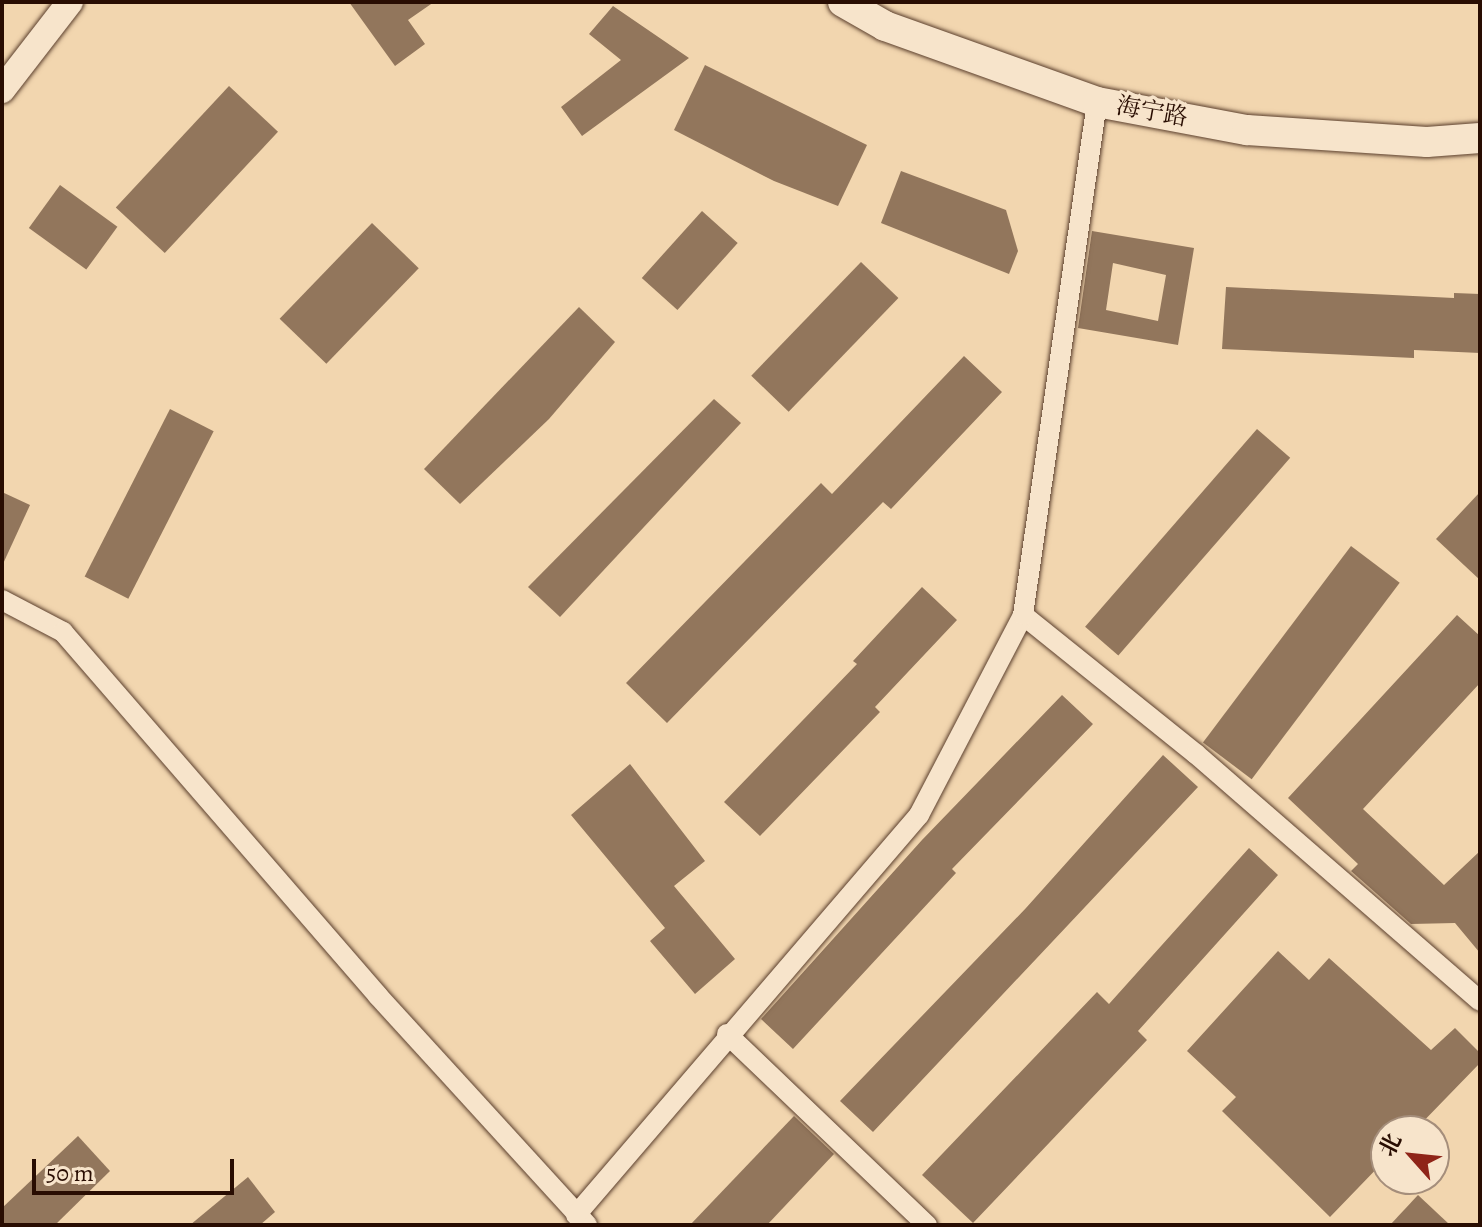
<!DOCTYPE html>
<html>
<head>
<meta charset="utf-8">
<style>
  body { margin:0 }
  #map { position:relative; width:1482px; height:1227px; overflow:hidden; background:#f2d6af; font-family:Alegreya,"Noto Serif SC",serif }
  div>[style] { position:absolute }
  .building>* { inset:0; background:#92765c; transform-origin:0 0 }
  .roads { filter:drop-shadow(0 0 2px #5b3f2d) drop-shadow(0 0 2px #5b3f2d) }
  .minor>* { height:20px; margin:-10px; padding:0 10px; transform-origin:10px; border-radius:10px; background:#f7e4cb }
  .tertiary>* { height:26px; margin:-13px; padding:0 13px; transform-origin:13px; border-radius:13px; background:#f7e4cb }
  .secondary>* { height:30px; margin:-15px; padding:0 15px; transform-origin:15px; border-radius:15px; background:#f7e4cb }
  span { translate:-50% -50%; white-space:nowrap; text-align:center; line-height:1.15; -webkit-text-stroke:7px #f7e4cb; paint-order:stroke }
  .street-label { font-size:24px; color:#290d02 }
  .frame { position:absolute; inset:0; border:4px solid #290d02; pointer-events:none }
  .north { position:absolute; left:1370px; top:1115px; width:80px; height:80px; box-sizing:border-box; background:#f7e4cb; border:2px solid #a58e7b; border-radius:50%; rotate:297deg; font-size:22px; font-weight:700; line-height:32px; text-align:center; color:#290d02 }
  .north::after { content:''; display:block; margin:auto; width:28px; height:36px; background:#8f2418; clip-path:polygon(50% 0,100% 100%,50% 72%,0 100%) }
  .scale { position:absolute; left:32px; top:1159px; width:202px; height:36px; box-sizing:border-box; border:4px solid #290d02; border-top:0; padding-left:10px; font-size:24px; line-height:28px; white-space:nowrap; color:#290d02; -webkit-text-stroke:6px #f7e4cb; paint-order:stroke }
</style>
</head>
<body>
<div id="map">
  <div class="building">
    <i style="clip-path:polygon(349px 2px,434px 2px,408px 20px,425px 44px,395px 66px)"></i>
    <i style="clip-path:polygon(613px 6px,689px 58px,582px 136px,561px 107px,621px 60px,589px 34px)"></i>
    <i style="clip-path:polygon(705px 65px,867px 145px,838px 206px,774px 181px,674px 130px)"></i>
    <i style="left:229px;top:86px;width:67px;height:166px;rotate:43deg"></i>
    <i style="clip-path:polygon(901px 171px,1006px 210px,1018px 251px,1009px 274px,881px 223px)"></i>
    <i style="left:60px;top:185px;width:71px;height:53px;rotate:36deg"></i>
    <i style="left:702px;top:211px;width:48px;height:90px;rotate:42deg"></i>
    <i style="left:372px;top:223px;width:65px;height:133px;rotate:44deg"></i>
    <i style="clip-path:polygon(evenodd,1092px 231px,1194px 248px,1178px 345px,1078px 328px,1092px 231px,1113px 263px,1166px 275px,1158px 321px,1106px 310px,1113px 263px)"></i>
    <i style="left:861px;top:262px;width:52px;height:158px;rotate:44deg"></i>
    <i style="clip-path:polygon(1226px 287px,1454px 298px,1454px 293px,1480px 294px,1480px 353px,1414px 350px,1414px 358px,1222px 349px)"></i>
    <i style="clip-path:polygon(579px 307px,615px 342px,549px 419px,460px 504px,424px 469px)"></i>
    <i style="clip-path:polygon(964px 356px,1002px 392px,891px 509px,883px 502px,667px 723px,626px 683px,821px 483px,832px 494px)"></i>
    <i style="clip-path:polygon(714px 399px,741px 423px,560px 617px,528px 587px)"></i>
    <i style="left:170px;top:409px;width:49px;height:188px;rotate:27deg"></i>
    <i style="left:1257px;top:429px;width:44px;height:262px;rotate:41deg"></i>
    <i style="clip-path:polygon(2px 492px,30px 505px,2px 566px)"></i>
    <i style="clip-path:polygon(1480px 492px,1480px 580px,1436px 539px)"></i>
    <i style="left:1351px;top:546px;width:61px;height:246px;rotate:37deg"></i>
    <i style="clip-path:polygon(922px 587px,957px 620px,875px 707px,880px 712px,760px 836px,724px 802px,857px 664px,853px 661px)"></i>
    <i style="clip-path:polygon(1457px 615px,1480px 636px,1480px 683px,1363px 809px,1444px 885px,1480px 851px,1480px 953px,1455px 923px,1411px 924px,1351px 871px,1358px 864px,1288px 798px)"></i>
    <i style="clip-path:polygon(1062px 695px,1093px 724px,952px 869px,956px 873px,793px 1049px,761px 1019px,922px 840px)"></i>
    <i style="clip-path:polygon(1163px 755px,1198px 787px,873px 1132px,840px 1101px,1026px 908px)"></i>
    <i style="clip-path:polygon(630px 764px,705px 861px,674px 886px,735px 959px,695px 994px,650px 941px,665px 928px,571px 815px)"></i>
    <i style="clip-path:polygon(1249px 848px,1278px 875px,1138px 1031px,1147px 1040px,973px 1223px,922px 1175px,1097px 992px,1109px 1004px)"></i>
    <i style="clip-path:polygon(1278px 951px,1309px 980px,1329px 958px,1431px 1050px,1455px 1028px,1480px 1053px,1480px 1063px,1414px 1131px,1386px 1131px,1386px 1159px,1330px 1217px,1222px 1111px,1236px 1097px,1187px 1051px)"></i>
    <i style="clip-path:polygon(794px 1116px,834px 1154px,767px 1225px,690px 1225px)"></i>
    <i style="clip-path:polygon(78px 1136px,110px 1171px,55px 1225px,2px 1225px,2px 1208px)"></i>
    <i style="clip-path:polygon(248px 1177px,275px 1212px,260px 1225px,190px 1225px)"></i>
    <i style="clip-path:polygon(1418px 1195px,1450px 1225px,1390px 1225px)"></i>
  </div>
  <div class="roads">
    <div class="minor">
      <i style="left:2px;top:600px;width:69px;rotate:27.7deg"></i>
      <i style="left:63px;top:632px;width:481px;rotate:49.1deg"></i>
      <i style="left:378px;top:996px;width:310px;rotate:47.6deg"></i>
      <i style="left:1023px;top:615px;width:222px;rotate:38.8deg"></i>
      <i style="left:1196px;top:754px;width:376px;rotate:41deg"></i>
      <i style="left:727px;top:1034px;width:277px;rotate:43.7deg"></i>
      <i style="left:576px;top:1215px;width:527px;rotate:-49.39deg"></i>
      <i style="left:919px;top:815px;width:225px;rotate:-62.5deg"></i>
      <i style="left:1023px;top:615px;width:518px;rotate:-81.79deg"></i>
    </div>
    <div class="tertiary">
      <i style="left:2px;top:90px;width:111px;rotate:-52.3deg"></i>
    </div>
    <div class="secondary">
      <i style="left:843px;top:2px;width:48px;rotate:29.7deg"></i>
      <i style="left:885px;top:26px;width:225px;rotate:19.7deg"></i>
      <i style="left:1097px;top:102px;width:153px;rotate:10.6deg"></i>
      <i style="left:1247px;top:130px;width:180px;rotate:3.8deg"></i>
      <i style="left:1427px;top:142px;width:53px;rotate:-4.3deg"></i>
    </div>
  </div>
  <div class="street-label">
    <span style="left:1152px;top:112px;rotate:10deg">海宁路</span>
  </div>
  <div class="frame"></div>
  <div class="north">北</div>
  <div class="scale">50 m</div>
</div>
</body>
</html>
